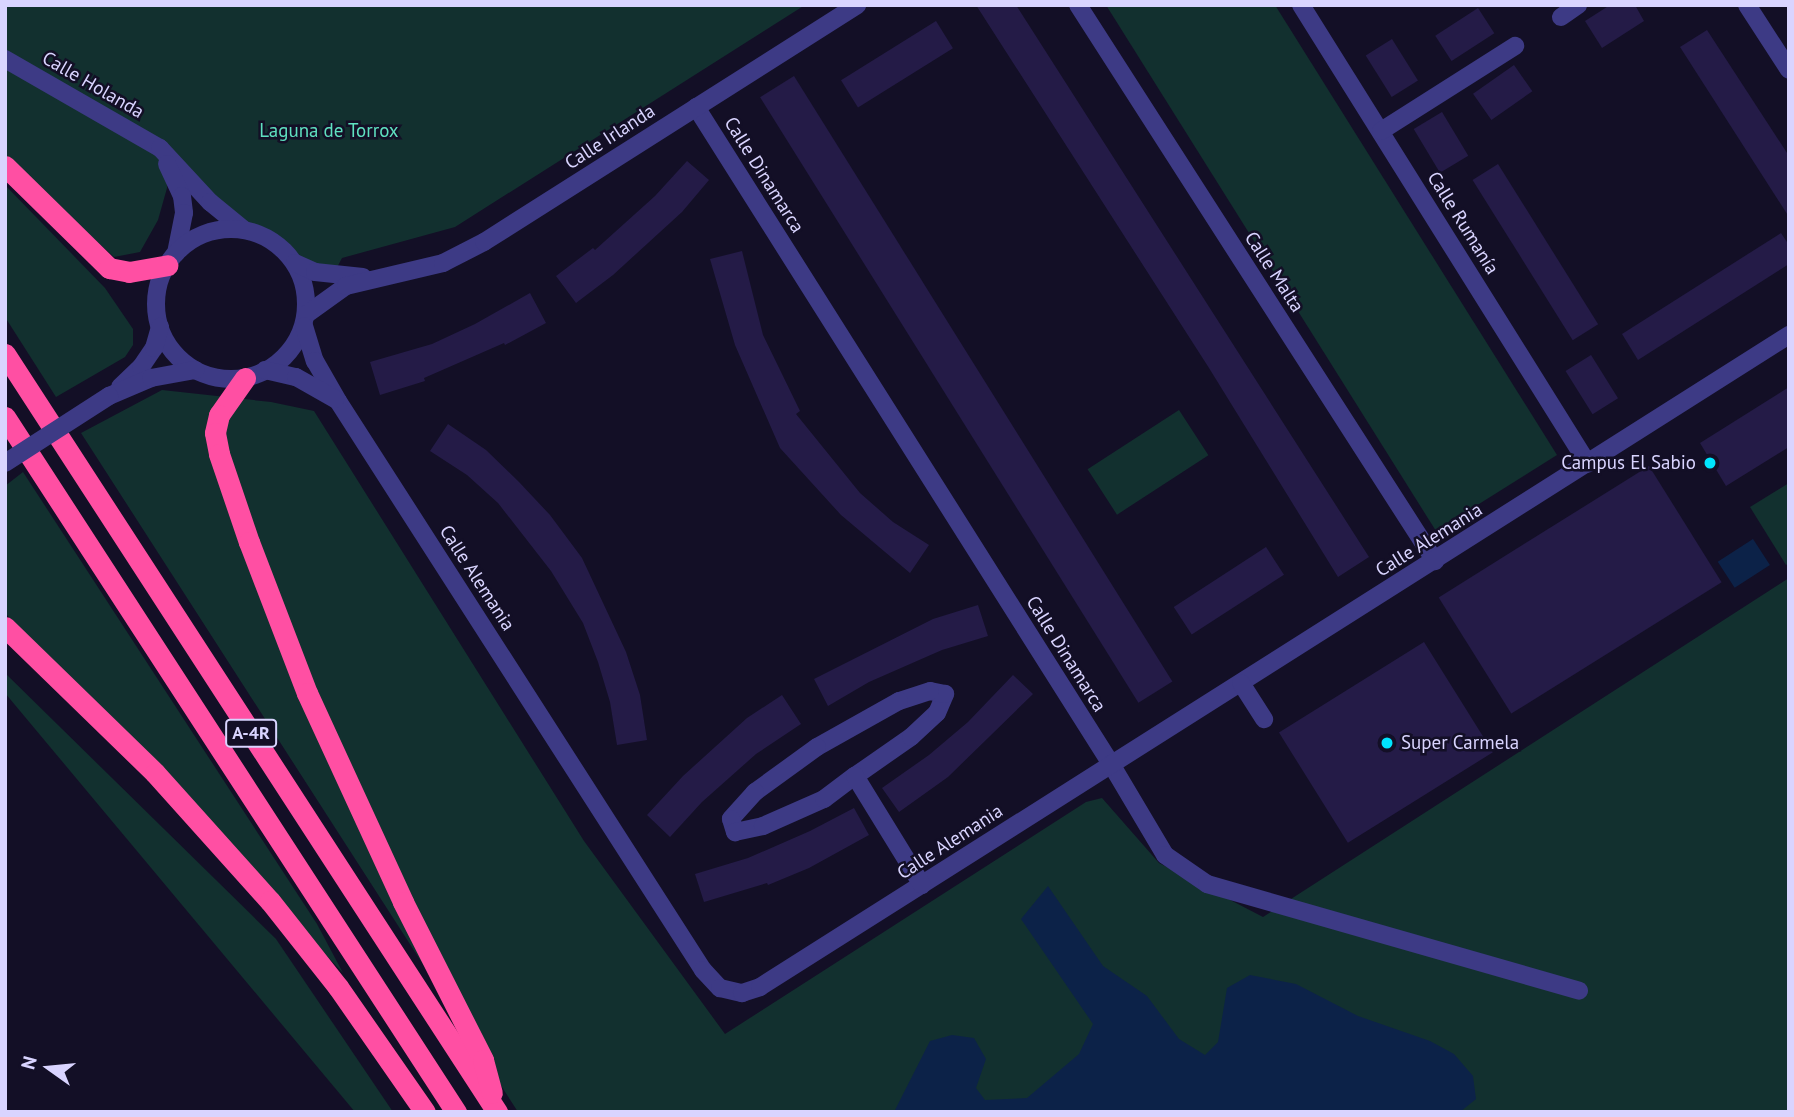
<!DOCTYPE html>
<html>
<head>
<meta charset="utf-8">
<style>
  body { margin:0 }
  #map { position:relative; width:1794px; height:1117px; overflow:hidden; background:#130f26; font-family:"PT Sans",sans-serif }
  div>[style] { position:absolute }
  .green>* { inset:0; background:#12302f; transform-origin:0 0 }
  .water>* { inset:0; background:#0c2248; transform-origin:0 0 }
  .building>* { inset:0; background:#241b47; transform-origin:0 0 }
  .minor>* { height:18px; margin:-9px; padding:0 9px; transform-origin:9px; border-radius:9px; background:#3d3a85 }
  .minor>.ring { margin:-9px; padding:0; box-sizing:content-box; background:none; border:18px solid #3d3a85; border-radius:50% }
  .highway>* { height:21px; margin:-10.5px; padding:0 10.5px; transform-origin:10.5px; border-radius:10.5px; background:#ff4fa3 }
  .minor-bridge>* { height:18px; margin:-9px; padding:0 9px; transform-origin:9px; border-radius:9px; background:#3d3a85 }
  .dots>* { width:19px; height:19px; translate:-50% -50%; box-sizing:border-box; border:4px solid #130f26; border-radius:50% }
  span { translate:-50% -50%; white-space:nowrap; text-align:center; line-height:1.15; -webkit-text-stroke:5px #130f26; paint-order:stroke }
  .shield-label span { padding:2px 5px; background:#130f26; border:2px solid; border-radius:5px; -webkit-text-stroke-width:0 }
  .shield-label { font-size:18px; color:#d9d4ff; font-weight:700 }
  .street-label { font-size:19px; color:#d9d4ff }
  .park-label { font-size:19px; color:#5fe0c0 }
  .poi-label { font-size:19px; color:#d9d4ff }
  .right { translate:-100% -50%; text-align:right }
  .left { translate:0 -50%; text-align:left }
  .frame { position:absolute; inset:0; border:7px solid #d9d4ff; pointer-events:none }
  .north { position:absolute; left:14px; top:1033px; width:70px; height:70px; -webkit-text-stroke:5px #130f26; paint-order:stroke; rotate:285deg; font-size:19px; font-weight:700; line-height:28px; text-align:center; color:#d9d4ff }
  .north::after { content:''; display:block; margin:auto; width:24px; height:32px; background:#d9d4ff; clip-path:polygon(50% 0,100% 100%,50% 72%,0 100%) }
</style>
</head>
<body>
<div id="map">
  <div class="green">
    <i style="clip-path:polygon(5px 5px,805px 5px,455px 227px,342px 258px,332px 277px,303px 265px,267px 242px,166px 155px,167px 188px,158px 220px,140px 252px,114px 257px,5px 157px)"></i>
    <i style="clip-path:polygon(1106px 5px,1275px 5px,1557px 455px,1436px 531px)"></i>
    <i style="clip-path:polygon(5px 185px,105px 288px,133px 329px,133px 345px,125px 357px,56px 397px,5px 317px)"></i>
    <i style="clip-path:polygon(162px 390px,271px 402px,314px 411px,584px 841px,725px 1034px,1086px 802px,1102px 798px,1159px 863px,1263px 917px,1789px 578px,1789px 1112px,518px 1112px,81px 433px)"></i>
    <i style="left:1179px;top:410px;width:54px;height:109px;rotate:57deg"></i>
    <i style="clip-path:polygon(23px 472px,317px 924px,343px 973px,5px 613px,5px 486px)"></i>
    <i style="clip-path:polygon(1789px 483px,1789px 563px,1786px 565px,1750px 507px)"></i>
    <i style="clip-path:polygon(5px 673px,276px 939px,393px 1112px,355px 1112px,5px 693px)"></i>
  </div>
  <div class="water">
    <i style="left:1753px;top:539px;width:31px;height:42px;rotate:57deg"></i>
    <i style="clip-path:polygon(1048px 886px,1103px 966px,1147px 996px,1179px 1039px,1205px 1055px,1218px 1042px,1227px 988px,1250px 975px,1296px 984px,1358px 1016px,1430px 1041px,1454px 1054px,1473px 1076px,1476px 1099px,1460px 1112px,894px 1112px,930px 1041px,952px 1035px,974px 1038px,986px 1059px,976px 1088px,985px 1100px,1027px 1098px,1079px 1054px,1093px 1024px,1021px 919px)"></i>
  </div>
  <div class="building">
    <i style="clip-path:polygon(976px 5px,1016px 5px,1369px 557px,1338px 577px,1209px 368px)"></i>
    <i style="clip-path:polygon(1610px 5px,1635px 5px,1644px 21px,1602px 48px,1585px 21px)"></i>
    <i style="left:1478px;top:8px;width:30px;height:51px;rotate:57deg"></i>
    <i style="left:936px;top:21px;width:32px;height:112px;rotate:58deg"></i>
    <i style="clip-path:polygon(1707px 30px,1789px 156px,1789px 217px,1680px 47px)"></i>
    <i style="left:1392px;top:39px;width:49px;height:31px;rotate:58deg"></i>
    <i style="left:1514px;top:65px;width:32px;height:50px;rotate:55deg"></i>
    <i style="left:794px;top:76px;width:714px;height:40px;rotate:58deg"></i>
    <i style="left:1442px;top:112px;width:51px;height:33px;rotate:59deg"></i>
    <i style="clip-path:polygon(687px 161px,709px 180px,682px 212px,613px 275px,576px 303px,556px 276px,593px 248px,595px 250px,655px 196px)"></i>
    <i style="left:1498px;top:164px;width:189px;height:30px;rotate:58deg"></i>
    <i style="clip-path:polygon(1781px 233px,1789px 245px,1789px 264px,1638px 360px,1622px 334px)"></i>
    <i style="clip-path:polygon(742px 251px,763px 335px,800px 411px,796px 414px,860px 493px,893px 522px,929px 545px,910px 573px,841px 515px,780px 448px,735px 345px,710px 259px)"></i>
    <i style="clip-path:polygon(530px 293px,546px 323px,505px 345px,504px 343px,424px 378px,425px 381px,380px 395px,370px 362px,432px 344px,475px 324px)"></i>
    <i style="left:1591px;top:355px;width:51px;height:30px;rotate:58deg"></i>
    <i style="clip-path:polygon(1789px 387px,1789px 447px,1726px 486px,1700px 443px)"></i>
    <i style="clip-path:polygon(448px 424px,486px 450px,519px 482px,550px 515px,582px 558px,626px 652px,640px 695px,647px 740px,617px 745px,610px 702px,598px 662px,583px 623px,551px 571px,498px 503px,467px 475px,430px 451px)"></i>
    <i style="left:1649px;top:466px;width:137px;height:248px;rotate:58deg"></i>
    <i style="left:1266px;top:547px;width:33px;height:110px;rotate:57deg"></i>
    <i style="clip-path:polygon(978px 605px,988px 636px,942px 650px,869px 682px,828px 706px,814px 679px,933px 619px)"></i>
    <i style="left:1424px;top:642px;width:130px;height:171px;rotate:58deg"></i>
    <i style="clip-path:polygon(1013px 675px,1033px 694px,948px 777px,899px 812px,882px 788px,929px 755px,968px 722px)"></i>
    <i style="clip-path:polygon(782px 695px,801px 724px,756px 754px,702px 802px,670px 837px,647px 815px,683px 776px,747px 718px)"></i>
    <i style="clip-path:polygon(854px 808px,869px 835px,809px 868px,768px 885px,767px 883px,704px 902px,695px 874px,748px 858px,810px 831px)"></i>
  </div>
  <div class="minor">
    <i style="left:1078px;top:5px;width:661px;rotate:57.3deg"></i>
    <i style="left:1301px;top:5px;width:541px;rotate:57.98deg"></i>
    <i style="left:1747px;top:5px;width:77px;rotate:57.1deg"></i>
    <i style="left:1561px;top:17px;width:21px;rotate:-35deg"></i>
    <i style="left:5px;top:59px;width:179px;rotate:29.9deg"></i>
    <i style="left:160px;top:148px;width:74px;rotate:47.2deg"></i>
    <i style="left:210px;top:202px;width:43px;rotate:39.3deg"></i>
    <i style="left:696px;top:107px;width:777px;rotate:57.72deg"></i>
    <i style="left:1111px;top:764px;width:106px;rotate:59.3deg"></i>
    <i style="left:1165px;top:855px;width:51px;rotate:34.6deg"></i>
    <i style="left:1207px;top:884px;width:387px;rotate:16deg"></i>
    <i style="left:1381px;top:131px;width:159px;rotate:-32.4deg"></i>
    <i style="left:167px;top:164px;width:35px;rotate:65deg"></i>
    <i style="left:182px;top:196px;width:17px;rotate:83deg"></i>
    <i style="left:184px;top:213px;width:41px;rotate:101.3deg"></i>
    <i class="ring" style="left:156px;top:229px;width:132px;height:132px"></i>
    <i style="left:295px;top:263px;width:22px;rotate:24deg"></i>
    <i style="left:315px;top:272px;width:48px;rotate:5.9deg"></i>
    <i style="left:307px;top:314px;width:48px;rotate:-35.7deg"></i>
    <i style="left:346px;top:286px;width:100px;rotate:-13.3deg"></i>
    <i style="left:443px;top:263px;width:46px;rotate:-27.1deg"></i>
    <i style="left:484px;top:242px;width:442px;rotate:-32.4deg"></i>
    <i style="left:304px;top:326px;width:37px;rotate:73deg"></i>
    <i style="left:315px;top:361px;width:46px;rotate:60.1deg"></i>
    <i style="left:338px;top:401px;width:676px;rotate:57.32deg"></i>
    <i style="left:703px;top:970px;width:25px;rotate:47deg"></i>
    <i style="left:720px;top:988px;width:23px;rotate:13deg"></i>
    <i style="left:742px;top:993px;width:19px;rotate:-18deg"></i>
    <i style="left:760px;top:987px;width:1218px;rotate:-32.36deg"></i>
    <i style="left:265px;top:370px;width:32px;rotate:13deg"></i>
    <i style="left:296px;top:377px;width:45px;rotate:29.4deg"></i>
    <i style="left:120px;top:387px;width:29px;rotate:-44deg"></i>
    <i style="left:141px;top:367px;width:23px;rotate:-56deg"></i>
    <i style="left:154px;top:348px;width:22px;rotate:-74deg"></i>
    <i style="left:109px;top:396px;width:46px;rotate:-23.2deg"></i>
    <i style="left:151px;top:378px;width:45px;rotate:-10.3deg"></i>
    <i style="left:1241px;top:683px;width:43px;rotate:57.4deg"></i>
    <i style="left:855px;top:776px;width:68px;rotate:-34.9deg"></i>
    <i style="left:911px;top:737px;width:35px;rotate:-43deg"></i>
    <i style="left:937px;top:713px;width:21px;rotate:-67deg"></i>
    <i style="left:945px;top:694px;width:15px;rotate:-169deg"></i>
    <i style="left:930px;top:691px;width:33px;rotate:162deg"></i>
    <i style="left:899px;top:701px;width:94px;rotate:150.7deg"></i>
    <i style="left:817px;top:747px;width:77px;rotate:144deg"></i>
    <i style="left:755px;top:792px;width:36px;rotate:132deg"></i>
    <i style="left:731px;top:819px;width:14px;rotate:73deg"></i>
    <i style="left:735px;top:832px;width:29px;rotate:-12deg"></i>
    <i style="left:763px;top:826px;width:67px;rotate:-23.9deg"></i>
    <i style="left:824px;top:799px;width:39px;rotate:-37deg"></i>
    <i style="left:855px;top:776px;width:128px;rotate:58.4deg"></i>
  </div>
  <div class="highway">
    <i style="left:5px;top:166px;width:146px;rotate:44.4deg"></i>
    <i style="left:109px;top:268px;width:20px;rotate:11deg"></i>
    <i style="left:129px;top:272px;width:39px;rotate:-10deg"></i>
    <i style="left:5px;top:354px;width:904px;rotate:57.01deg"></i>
    <i style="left:245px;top:378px;width:45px;rotate:125.1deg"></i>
    <i style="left:219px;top:415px;width:18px;rotate:103deg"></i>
    <i style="left:215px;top:433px;width:21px;rotate:79deg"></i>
    <i style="left:219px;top:454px;width:93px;rotate:71.2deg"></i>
    <i style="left:249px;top:542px;width:162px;rotate:69deg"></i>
    <i style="left:307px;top:693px;width:230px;rotate:65.3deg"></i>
    <i style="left:403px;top:902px;width:177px;rotate:63.1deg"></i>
    <i style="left:483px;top:1060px;width:34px;rotate:75deg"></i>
    <i style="left:5px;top:417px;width:829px;rotate:57.02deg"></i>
    <i style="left:5px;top:627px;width:209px;rotate:44.2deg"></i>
    <i style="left:155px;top:773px;width:172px;rotate:48.1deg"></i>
    <i style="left:270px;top:901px;width:110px;rotate:51.7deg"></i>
    <i style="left:338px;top:987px;width:152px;rotate:55.2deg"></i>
  </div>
  <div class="minor-bridge">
    <i style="left:5px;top:463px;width:124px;rotate:-32.8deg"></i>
  </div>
  <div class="dots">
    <i style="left:1710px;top:463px;background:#00e5ff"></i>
    <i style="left:1387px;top:743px;background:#00e5ff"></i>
  </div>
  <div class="shield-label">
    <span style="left:251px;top:733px">A-4R</span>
  </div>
  <div class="street-label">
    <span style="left:93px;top:85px;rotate:30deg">Calle Holanda</span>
    <span style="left:610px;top:137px;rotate:-33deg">Calle Irlanda</span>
    <span style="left:764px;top:175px;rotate:58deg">Calle Dinamarca</span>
    <span style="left:1463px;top:223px;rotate:58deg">Calle Rumanía</span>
    <span style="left:1274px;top:272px;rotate:57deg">Calle Malta</span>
    <span style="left:1429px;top:540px;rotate:-32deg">Calle Alemania</span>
    <span style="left:477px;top:578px;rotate:57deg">Calle Alemania</span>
    <span style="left:1066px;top:654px;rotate:58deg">Calle Dinamarca</span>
    <span style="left:950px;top:842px;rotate:-33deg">Calle Alemania</span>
  </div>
  <div class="park-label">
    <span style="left:329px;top:131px">Laguna de Torrox</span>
  </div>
  <div class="poi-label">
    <span class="right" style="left:1696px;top:463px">Campus El Sabio</span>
    <span class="left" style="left:1401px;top:743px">Super Carmela</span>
  </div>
  <div class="frame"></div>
  <div class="north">N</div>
</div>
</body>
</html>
